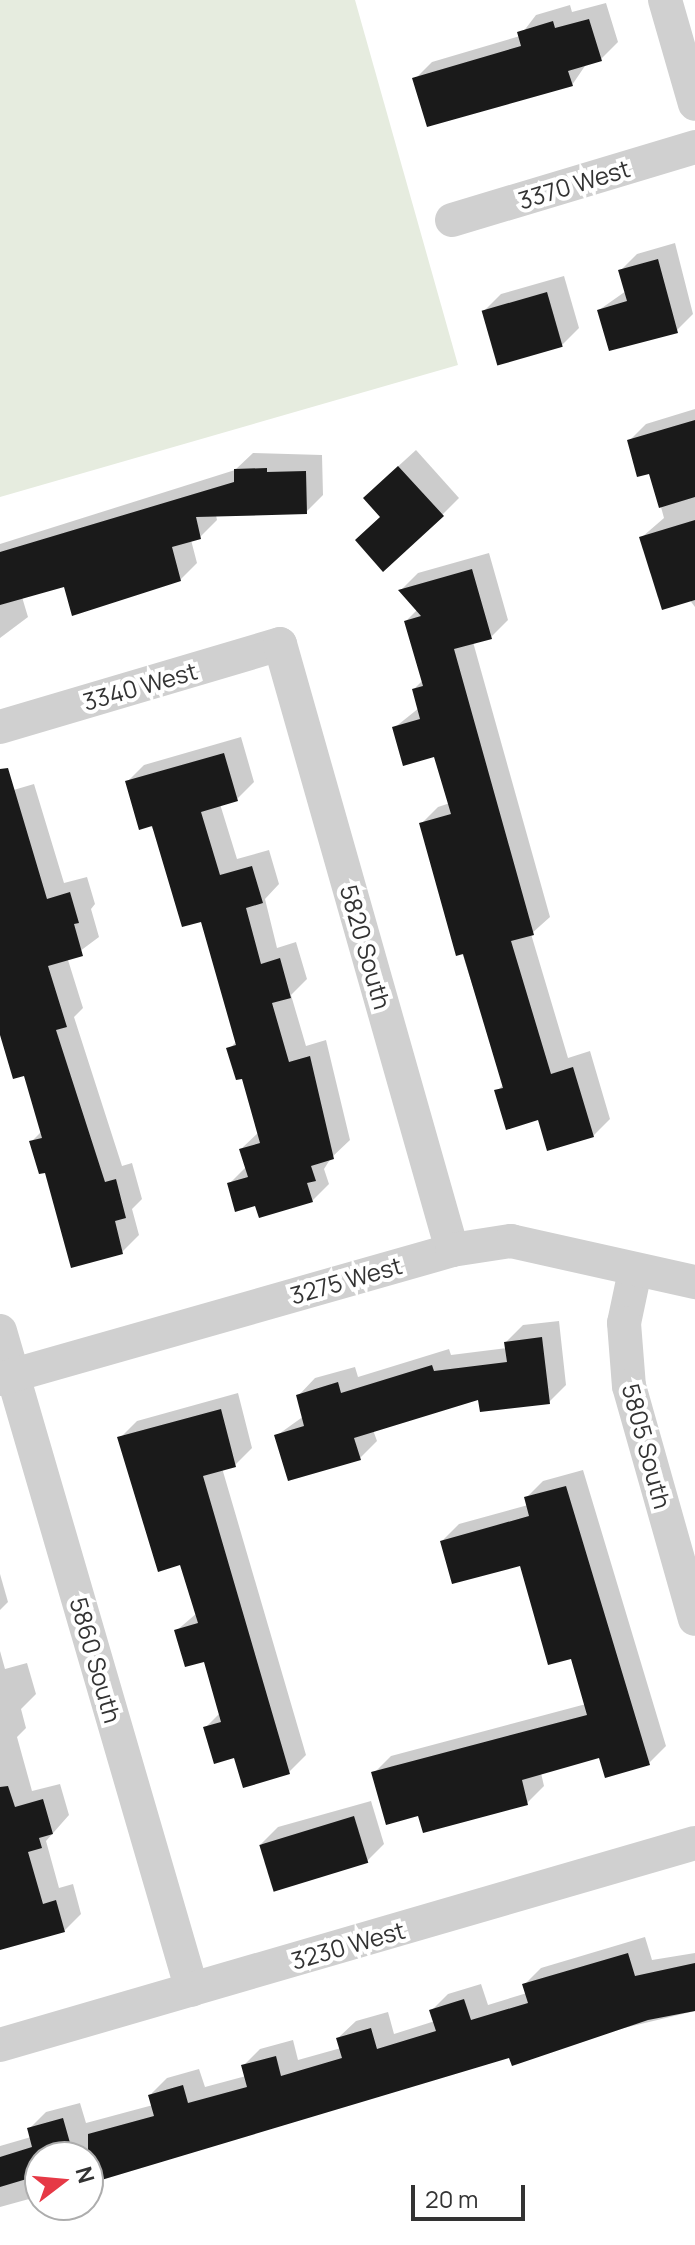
<!DOCTYPE html>
<html>
<head>
<meta charset="utf-8">
<style>
  body { margin:0 }
  #map { position:relative; width:695px; height:2245px; overflow:hidden; background:#fff; font-family:Manrope,sans-serif }
  div>[style] { position:absolute }
  .green>* { inset:0; background:#e6ecdf }
  .shadow>* { inset:0; background:#0003 }
  .building>* { inset:0; background:#1a1a1a; transform-origin:0 0 }
  .minor>* { height:34px; margin:-17px; padding:0 17px; transform-origin:17px; border-radius:17px; background:#d0d0d0 }
  span { translate:-50% -50%; white-space:nowrap; text-align:center; line-height:1.15; -webkit-text-stroke:8px #fff; paint-order:stroke }
  .street-label { font-size:24px; color:#333 }
  .north { position:absolute; left:24px; top:2141px; width:80px; height:80px; box-sizing:border-box; background:#fff; border:2px solid #adadad; border-radius:50%; rotate:74deg; font-size:22px; font-weight:700; line-height:32px; text-align:center; color:#333 }
  .north::after { content:''; display:block; margin:auto; width:28px; height:36px; background:#e63946; clip-path:polygon(50% 0,100% 100%,50% 72%,0 100%) }
  .scale { position:absolute; left:411px; top:2185px; width:114px; height:36px; box-sizing:border-box; border:4px solid #333; border-top:0; padding-left:10px; font-size:24px; line-height:28px; white-space:nowrap; color:#333; -webkit-text-stroke:6px #fff; paint-order:stroke }
</style>
</head>
<body>
<div id="map">
  <div class="green">
    <i style="clip-path:polygon(0 0,355px 0,458px 365px,0 497px)"></i>
  </div>
  <div class="shadow">
    <i style="clip-path:polygon(606px 3px,618px 42px,601px 59px,587px 63px,572px 85px,415px 79px,432px 62px,520px 36px,536px 15px,570px 5px,572px 12px)"></i>
    <i style="clip-path:polygon(675px 243px,693px 314px,676px 331px,599px 310px,626px 291px,620px 271px,637px 254px)"></i>
    <i style="clip-path:polygon(564px 276px,579px 328px,562px 345px,484px 311px,501px 294px)"></i>
    <i style="clip-path:polygon(695px 409px,695px 607px,642px 537px,664px 518px,651px 471px,629px 441px,646px 424px)"></i>
    <i style="clip-path:polygon(416px 450px,459px 498px,442px 515px,382px 517px,382px 481px)"></i>
    <i style="clip-path:polygon(253px 453px,322px 455px,323px 495px,306px 512px,216px 515px,217px 520px,200px 537px,191px 540px,197px 563px,180px 580px,65px 584px,22px 597px,28px 617px,0 638px,0 544px,235px 470px)"></i>
    <i style="clip-path:polygon(489px 553px,508px 620px,491px 637px,473px 642px,550px 917px,531px 934px,568px 1058px,590px 1051px,610px 1119px,593px 1136px,539px 1118px,497px 1091px,504px 1084px,421px 824px,438px 807px,450px 803px,436px 754px,394px 728px,419px 708px,414px 689px,423px 680px,406px 621px,418px 609px,401px 590px,418px 573px)"></i>
    <i style="clip-path:polygon(241px 737px,254px 782px,237px 799px,220px 804px,237px 859px,269px 850px,279px 884px,265px 899px,277px 948px,296px 942px,307px 979px,291px 995px,306px 1046px,326px 1040px,350px 1140px,331px 1158px,324px 1169px,329px 1184px,312px 1201px,256px 1204px,229px 1184px,246px 1167px,241px 1149px,259px 1132px,243px 1076px,229px 1049px,237px 1041px,202px 919px,127px 782px,144px 765px)"></i>
    <i style="clip-path:polygon(34px 784px,64px 883px,87px 877px,95px 904px,91px 909px,99px 937px,68px 960px,83px 1008px,74px 1017px,122px 1166px,132px 1163px,142px 1199px,132px 1209px,139px 1235px,122px 1252px,47px 1170px,31px 1142px,42px 1131px,26px 1074px,0 1028px,0 794px)"></i>
    <i style="clip-path:polygon(559px 1321px,566px 1385px,549px 1402px,480px 1398px,373px 1430px,377px 1441px,360px 1458px,276px 1436px,304px 1416px,298px 1396px,315px 1378px,355px 1367px,358px 1377px,449px 1349px,451px 1355px,507px 1348px,506px 1342px,523px 1325px)"></i>
    <i style="clip-path:polygon(238px 1393px,252px 1448px,235px 1465px,222px 1468px,306px 1755px,289px 1772px,205px 1728px,221px 1712px,206px 1659px,176px 1631px,197px 1613px,182px 1562px,120px 1438px,137px 1421px)"></i>
    <i style="clip-path:polygon(583px 1470px,666px 1746px,649px 1763px,600px 1756px,541px 1773px,544px 1786px,527px 1803px,420px 1813px,374px 1773px,391px 1756px,586px 1704px,572px 1657px,521px 1564px,442px 1541px,459px 1524px,528px 1505px,526px 1498px,543px 1481px)"></i>
    <i style="clip-path:polygon(0 1574px,8px 1602px,0 1610px)"></i>
    <i style="clip-path:polygon(0 1651px,5px 1669px,27px 1663px,36px 1694px,21px 1709px,26px 1728px,17px 1737px,32px 1791px,60px 1784px,69px 1815px,46px 1841px,59px 1888px,73px 1884px,81px 1914px,64px 1931px,0 1948px)"></i>
    <i style="clip-path:polygon(371px 1801px,384px 1844px,367px 1861px,261px 1844px,278px 1827px)"></i>
    <i style="clip-path:polygon(645px 1937px,652px 1960px,695px 1953px,695px 2011px,511px 2055px,88px 2182px,88px 2157px,40px 2157px,40px 2196px,0 2207px,0 2146px,31px 2137px,29px 2129px,46px 2112px,80px 2103px,86px 2123px,153px 2105px,150px 2095px,167px 2078px,199px 2069px,205px 2087px,246px 2076px,243px 2066px,260px 2049px,293px 2040px,298px 2060px,341px 2048px,338px 2038px,356px 2021px,388px 2012px,394px 2034px,435px 2021px,431px 2011px,448px 1994px,481px 1984px,488px 2005px,527px 1993px,524px 1985px,541px 1968px)"></i>
  </div>
  <div class="building">
    <i style="clip-path:polygon(589px 19px,602px 61px,568px 71px,573px 86px,427px 127px,412px 78px,521px 46px,517px 32px,553px 21px,555px 28px)"></i>
    <i style="clip-path:polygon(658px 259px,678px 333px,609px 351px,597px 310px,627px 301px,618px 270px)"></i>
    <i style="left:547px;top:292px;width:57px;height:68px;rotate:74deg"></i>
    <i style="clip-path:polygon(695px 420px,695px 497px,659px 508px,649px 474px,637px 477px,627px 440px)"></i>
    <i style="clip-path:polygon(398px 466px,444px 516px,383px 572px,355px 540px,380px 517px,363px 498px)"></i>
    <i style="clip-path:polygon(267px 468px,267px 472px,306px 471px,307px 514px,196px 517px,201px 539px,172px 547px,181px 581px,72px 616px,64px 587px,0 605px,0 552px,234px 482px,234px 469px)"></i>
    <i style="clip-path:polygon(695px 520px,695px 600px,662px 610px,639px 537px)"></i>
    <i style="clip-path:polygon(472px 569px,492px 639px,454px 649px,534px 935px,511px 941px,551px 1074px,573px 1067px,594px 1137px,547px 1151px,538px 1120px,506px 1130px,494px 1090px,503px 1088px,463px 954px,456px 956px,419px 823px,451px 814px,434px 757px,403px 766px,392px 727px,420px 719px,412px 689px,423px 686px,404px 621px,421px 616px,398px 590px)"></i>
    <i style="clip-path:polygon(224px 753px,238px 801px,201px 812px,220px 875px,252px 866px,263px 903px,246px 908px,261px 964px,280px 958px,291px 998px,272px 1003px,289px 1062px,310px 1056px,334px 1159px,311px 1166px,316px 1181px,307px 1183px,313px 1202px,259px 1218px,255px 1206px,235px 1212px,227px 1183px,248px 1177px,239px 1149px,260px 1143px,242px 1079px,236px 1080px,226px 1048px,236px 1045px,201px 922px,182px 927px,152px 826px,139px 830px,125px 781px)"></i>
    <i style="clip-path:polygon(8px 768px,47px 899px,70px 892px,79px 923px,74px 924px,83px 956px,48px 966px,67px 1027px,56px 1030px,105px 1182px,116px 1179px,126px 1218px,115px 1221px,123px 1254px,71px 1268px,45px 1173px,39px 1174px,29px 1141px,42px 1138px,24px 1076px,13px 1079px,0 1035px,0 769px)"></i>
    <i style="clip-path:polygon(542px 1337px,550px 1404px,480px 1412px,478px 1400px,354px 1438px,361px 1460px,288px 1481px,274px 1435px,304px 1426px,296px 1395px,338px 1382px,341px 1393px,432px 1365px,434px 1371px,507px 1362px,504px 1342px)"></i>
    <i style="clip-path:polygon(221px 1409px,236px 1467px,203px 1476px,290px 1774px,243px 1788px,234px 1758px,214px 1764px,203px 1727px,221px 1722px,204px 1662px,185px 1667px,174px 1630px,198px 1623px,180px 1565px,158px 1572px,117px 1437px)"></i>
    <i style="clip-path:polygon(566px 1486px,650px 1765px,605px 1778px,599px 1758px,522px 1780px,528px 1805px,423px 1833px,418px 1816px,386px 1825px,371px 1772px,587px 1715px,571px 1659px,548px 1665px,520px 1566px,452px 1584px,440px 1541px,529px 1516px,524px 1497px)"></i>
    <i style="clip-path:polygon(8px 1786px,15px 1807px,43px 1799px,53px 1834px,39px 1838px,42px 1848px,28px 1852px,43px 1904px,56px 1900px,65px 1932px,0 1950px,0 1787px)"></i>
    <i style="left:354px;top:1816px;width:49px;height:99px;rotate:73deg"></i>
    <i style="clip-path:polygon(628px 1953px,635px 1976px,695px 1963px,695px 2011px,648px 2020px,512px 2066px,509px 2058px,88px 2184px,88px 2134px,154px 2116px,148px 2095px,183px 2085px,188px 2103px,247px 2087px,241px 2065px,276px 2056px,281px 2076px,342px 2058px,336px 2038px,371px 2028px,377px 2049px,436px 2031px,429px 2010px,464px 1999px,471px 2020px,528px 2003px,522px 1984px)"></i>
    <i style="clip-path:polygon(63px 2118px,74px 2157px,40px 2157px,40px 2175px,0 2187px,0 2157px,32px 2147px,27px 2128px)"></i>
  </div>
  <div class="minor">
    <i style="left:665px;top:0;width:108px;rotate:73.9deg"></i>
    <i style="left:452px;top:220px;width:254px;rotate:-16.7deg"></i>
    <i style="left:0;top:727px;width:292px;rotate:-16.5deg"></i>
    <i style="left:280px;top:644px;width:630px;rotate:74.15deg"></i>
    <i style="left:635px;top:1271px;width:53px;rotate:101.9deg"></i>
    <i style="left:624px;top:1323px;width:63px;rotate:85.5deg"></i>
    <i style="left:629px;top:1386px;width:242px;rotate:74.2deg"></i>
    <i style="left:0;top:1331px;width:686px;rotate:73.76deg"></i>
    <i style="left:0;top:1379px;width:470px;rotate:-15.9deg"></i>
    <i style="left:452px;top:1250px;width:60px;rotate:-8.7deg"></i>
    <i style="left:511px;top:1241px;width:189px;rotate:12.6deg"></i>
    <i style="left:0;top:2045px;width:724px;rotate:-16.21deg"></i>
  </div>
  <div class="street-label">
    <span style="left:574px;top:184px;rotate:-17deg">3370 West</span>
    <span style="left:140px;top:686px;rotate:-16deg">3340 West</span>
    <span style="left:366px;top:947px;rotate:74deg">5820 South</span>
    <span style="left:346px;top:1280px;rotate:-16deg">3275 West</span>
    <span style="left:647px;top:1446px;rotate:75deg">5805 South</span>
    <span style="left:96px;top:1660px;rotate:74deg">5860 South</span>
    <span style="left:348px;top:1945px;rotate:-16deg">3230 West</span>
  </div>
  <div class="north">N</div>
  <div class="scale">20 m</div>
</div>
</body>
</html>
